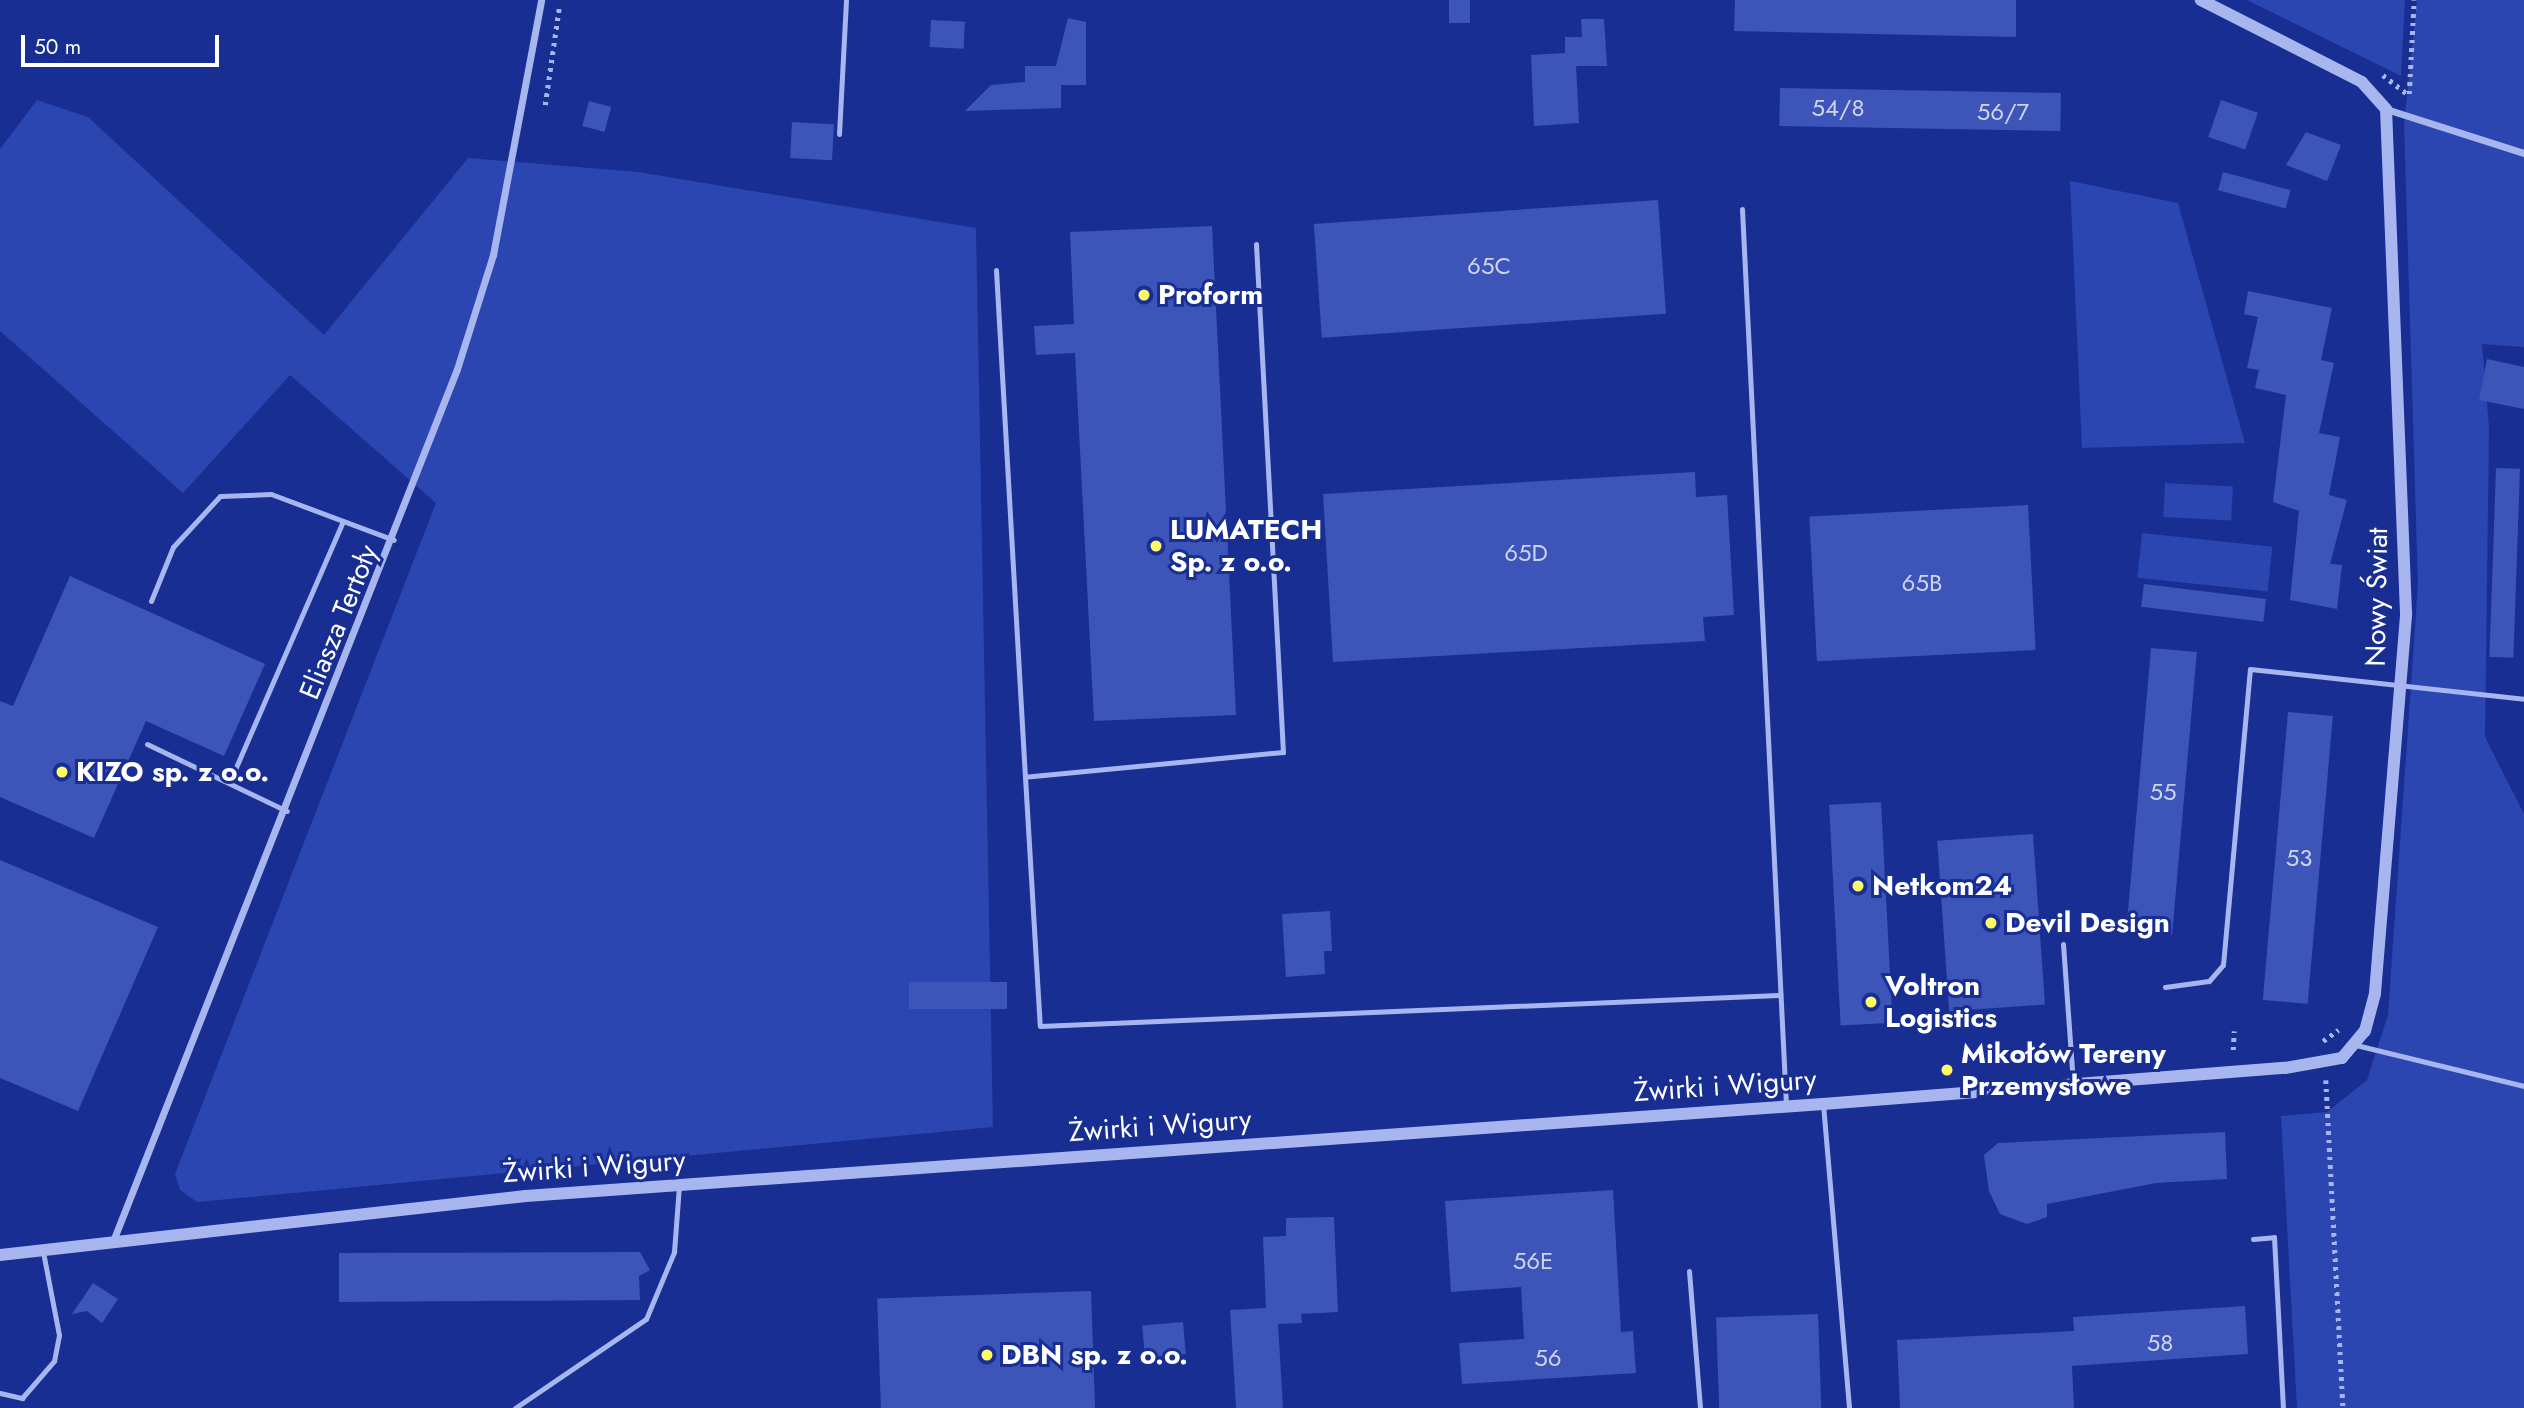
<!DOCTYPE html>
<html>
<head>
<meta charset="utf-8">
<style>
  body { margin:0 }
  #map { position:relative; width:2524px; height:1408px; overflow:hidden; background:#182e92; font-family:Jost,sans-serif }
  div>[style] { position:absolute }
  .green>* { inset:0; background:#2b45b1; transform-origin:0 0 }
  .building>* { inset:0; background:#3d54b9; transform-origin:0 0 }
  .path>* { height:4.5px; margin-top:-2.25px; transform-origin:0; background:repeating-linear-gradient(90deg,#a8b6f0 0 3.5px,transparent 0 8.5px) }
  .service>* { height:5px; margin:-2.5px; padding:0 2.5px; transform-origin:2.5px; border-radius:2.5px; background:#a8b6f0 }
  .minor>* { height:7px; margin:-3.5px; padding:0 3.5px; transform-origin:3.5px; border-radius:3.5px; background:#a8b6f0 }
  .tertiary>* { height:12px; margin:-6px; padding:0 6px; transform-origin:6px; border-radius:6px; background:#a8b6f0 }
  .dots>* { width:19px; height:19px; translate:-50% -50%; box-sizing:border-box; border:4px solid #182e92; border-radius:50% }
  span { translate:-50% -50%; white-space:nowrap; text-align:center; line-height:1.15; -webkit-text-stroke:6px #182e92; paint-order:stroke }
  .number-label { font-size:24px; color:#ced4ee }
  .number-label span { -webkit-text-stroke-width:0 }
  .poi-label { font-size:28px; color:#fff; font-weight:700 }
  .left { translate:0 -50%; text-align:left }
  .street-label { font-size:28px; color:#fff }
  .scale { position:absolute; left:21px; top:35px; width:198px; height:32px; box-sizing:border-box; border:4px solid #fff; border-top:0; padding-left:9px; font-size:21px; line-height:24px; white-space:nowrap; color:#fff; -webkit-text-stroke:5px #182e92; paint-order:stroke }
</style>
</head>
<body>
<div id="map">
  <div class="green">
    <i style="clip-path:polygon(2247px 0,2405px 0,2401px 76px)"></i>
    <i style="clip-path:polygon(2417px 0,2524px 0,2524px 347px,2482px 344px,2489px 427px,2485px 737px,2524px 814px,2524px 1408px,2297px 1408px,2281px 1116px,2327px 1112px,2367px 1080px,2388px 1015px,2418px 585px,2404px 124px)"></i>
    <i style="clip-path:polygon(37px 100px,88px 117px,324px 335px,468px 158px,638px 172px,976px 228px,993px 1127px,197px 1202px,180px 1190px,175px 1174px,436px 503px,290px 375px,183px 493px,0 331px,0 149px)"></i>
    <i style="clip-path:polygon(2070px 181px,2178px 203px,2245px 443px,2082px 448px)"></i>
    <i style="left:2165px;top:483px;width:68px;height:34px;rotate:3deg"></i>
    <i style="left:2142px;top:533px;width:131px;height:45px;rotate:6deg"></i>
  </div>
  <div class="building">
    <i style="left:1449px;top:0;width:21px;height:23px"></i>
    <i style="clip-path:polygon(1735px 0,2016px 0,2016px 37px,1734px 31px)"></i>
    <i style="clip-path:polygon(1068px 18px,1086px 22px,1086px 85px,1061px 85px,1061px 108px,965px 111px,991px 85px,1025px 82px,1025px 66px,1056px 66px)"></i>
    <i style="clip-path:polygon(1581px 19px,1604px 19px,1607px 66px,1576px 66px,1579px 123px,1534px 126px,1531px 55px,1565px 53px,1565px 37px,1582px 37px)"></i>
    <i style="left:931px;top:20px;width:34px;height:27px;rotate:3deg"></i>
    <i style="left:1780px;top:88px;width:281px;height:38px;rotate:1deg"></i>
    <i style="left:2221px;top:100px;width:39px;height:39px;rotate:19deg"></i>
    <i style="left:589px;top:101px;width:23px;height:26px;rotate:15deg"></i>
    <i style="left:792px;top:122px;width:42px;height:36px;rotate:3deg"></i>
    <i style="clip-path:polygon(2306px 132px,2341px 145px,2327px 181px,2286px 165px)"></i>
    <i style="left:2223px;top:172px;width:70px;height:19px;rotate:15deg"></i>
    <i style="left:1658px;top:200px;width:114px;height:345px;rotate:86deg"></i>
    <i style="clip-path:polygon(1212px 226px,1236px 715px,1094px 721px,1075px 353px,1036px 355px,1034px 326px,1074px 324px,1070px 232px)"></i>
    <i style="clip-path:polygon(2248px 291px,2332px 308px,2321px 360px,2334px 363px,2319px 433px,2340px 437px,2329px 495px,2347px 500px,2330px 564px,2342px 565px,2337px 609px,2290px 600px,2299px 511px,2273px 502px,2286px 395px,2255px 388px,2259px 370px,2247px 368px,2258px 317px,2244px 314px)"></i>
    <i style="clip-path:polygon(2487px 359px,2524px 367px,2524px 409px,2479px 400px)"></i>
    <i style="left:2496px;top:468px;width:24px;height:189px;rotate:2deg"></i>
    <i style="clip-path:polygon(1695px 472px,1696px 497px,1727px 495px,1734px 615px,1703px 617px,1705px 641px,1333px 662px,1323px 494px)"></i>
    <i style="left:2028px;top:505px;width:145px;height:219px;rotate:87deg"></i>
    <i style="clip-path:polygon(70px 576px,265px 664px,224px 756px,146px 721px,94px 838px,0 797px,0 701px,13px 706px)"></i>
    <i style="left:2144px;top:584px;width:123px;height:23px;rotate:7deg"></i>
    <i style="left:2151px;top:648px;width:46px;height:284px;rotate:5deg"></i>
    <i style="left:2288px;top:712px;width:45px;height:289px;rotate:5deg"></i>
    <i style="left:1881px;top:802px;width:221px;height:52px;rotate:87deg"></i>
    <i style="left:2033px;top:834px;width:171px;height:96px;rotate:86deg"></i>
    <i style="clip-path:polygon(0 860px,158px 927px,78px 1111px,0 1078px)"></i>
    <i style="clip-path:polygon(1330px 911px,1332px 951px,1324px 951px,1325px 974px,1286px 977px,1282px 914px)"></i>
    <i style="left:1007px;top:982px;width:27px;height:98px;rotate:90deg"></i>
    <i style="clip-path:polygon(2225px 1132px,2227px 1179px,2156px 1183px,2047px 1204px,2047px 1217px,2027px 1224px,2000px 1214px,1989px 1191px,1984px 1155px,1998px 1143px)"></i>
    <i style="clip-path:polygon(1613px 1190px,1621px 1332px,1633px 1331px,1636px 1373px,1462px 1384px,1459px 1343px,1524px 1339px,1521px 1287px,1451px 1292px,1445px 1201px)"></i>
    <i style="clip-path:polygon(1334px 1217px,1338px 1312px,1301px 1314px,1302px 1323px,1278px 1324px,1283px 1408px,1236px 1408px,1230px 1310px,1266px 1308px,1263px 1237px,1286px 1236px,1286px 1218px)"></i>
    <i style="clip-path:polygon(640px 1252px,650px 1270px,639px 1276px,640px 1300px,339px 1302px,339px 1253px)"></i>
    <i style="clip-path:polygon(93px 1283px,118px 1299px,102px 1323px,87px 1311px,72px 1314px)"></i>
    <i style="left:1091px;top:1291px;width:117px;height:214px;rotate:88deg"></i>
    <i style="clip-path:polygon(2245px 1306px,2248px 1354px,2072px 1366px,2074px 1408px,1900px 1408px,1897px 1340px,2074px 1331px,2073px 1317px)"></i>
    <i style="left:1818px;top:1314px;width:94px;height:102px;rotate:88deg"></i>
    <i style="left:1183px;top:1322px;width:32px;height:41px;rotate:85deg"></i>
  </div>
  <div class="path">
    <i style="left:2383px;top:75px;width:33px;rotate:38deg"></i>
    <i style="left:2409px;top:94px;width:94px;rotate:-87deg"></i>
    <i style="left:545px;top:105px;width:98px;rotate:-81.8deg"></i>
    <i style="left:2323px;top:1041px;width:19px;rotate:-36deg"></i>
    <i style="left:2233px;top:1050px;width:19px;rotate:-87deg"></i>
    <i style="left:2326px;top:1080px;width:328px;rotate:87deg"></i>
  </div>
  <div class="service">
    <i style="left:839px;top:134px;width:134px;rotate:-87deg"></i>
    <i style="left:1742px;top:209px;width:898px;rotate:87.19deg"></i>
    <i style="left:1256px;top:244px;width:509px;rotate:86.96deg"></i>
    <i style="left:1283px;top:752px;width:259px;rotate:174.5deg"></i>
    <i style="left:1025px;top:777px;width:249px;rotate:86.6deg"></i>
    <i style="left:1040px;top:1026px;width:739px;rotate:-2.41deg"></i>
    <i style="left:996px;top:270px;width:508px;rotate:86.73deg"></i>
    <i style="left:151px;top:601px;width:58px;rotate:-67.8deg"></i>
    <i style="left:173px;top:547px;width:69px;rotate:-47.3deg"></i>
    <i style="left:220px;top:496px;width:51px;rotate:-2.2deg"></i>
    <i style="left:271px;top:494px;width:131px;rotate:20.5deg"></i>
    <i style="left:147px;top:744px;width:155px;rotate:25.6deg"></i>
    <i style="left:230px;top:781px;width:283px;rotate:-66.5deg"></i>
    <i style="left:2063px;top:944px;width:138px;rotate:85.9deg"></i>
    <i style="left:2165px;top:987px;width:44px;rotate:-7.8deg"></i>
    <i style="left:2209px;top:981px;width:21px;rotate:-49deg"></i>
    <i style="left:2223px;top:965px;width:297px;rotate:-84.8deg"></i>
    <i style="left:2250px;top:669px;width:276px;rotate:6.2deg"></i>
    <i style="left:2356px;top:1045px;width:173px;rotate:13.7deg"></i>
    <i style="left:1823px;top:1104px;width:305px;rotate:85.1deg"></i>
    <i style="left:2253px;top:1239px;width:21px;rotate:-5deg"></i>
    <i style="left:2274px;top:1237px;width:171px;rotate:87deg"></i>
    <i style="left:1689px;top:1271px;width:137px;rotate:85.4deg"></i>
    <i style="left:0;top:1393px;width:23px;rotate:13deg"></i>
    <i style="left:22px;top:1398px;width:49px;rotate:-49.1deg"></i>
    <i style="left:54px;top:1361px;width:26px;rotate:-79deg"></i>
    <i style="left:59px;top:1335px;width:85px;rotate:-100.9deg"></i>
    <i style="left:515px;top:1408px;width:158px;rotate:-34.2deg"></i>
    <i style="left:646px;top:1319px;width:73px;rotate:-67.3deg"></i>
    <i style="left:674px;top:1252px;width:67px;rotate:-85.7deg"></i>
  </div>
  <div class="minor">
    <i style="left:2386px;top:109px;width:145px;rotate:17.7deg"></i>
    <i style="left:113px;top:1241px;width:937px;rotate:-68.47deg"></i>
    <i style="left:457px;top:369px;width:120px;rotate:-72.5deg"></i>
    <i style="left:493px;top:255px;width:259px;rotate:-79.3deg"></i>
  </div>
  <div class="tertiary">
    <i style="left:0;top:1255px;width:529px;rotate:-6.4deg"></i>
    <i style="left:526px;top:1196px;width:1300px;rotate:-4.06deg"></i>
    <i style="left:1823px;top:1104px;width:463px;rotate:-4.5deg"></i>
    <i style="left:2285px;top:1068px;width:58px;rotate:-10deg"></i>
    <i style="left:2342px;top:1058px;width:35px;rotate:-50deg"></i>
    <i style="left:2365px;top:1031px;width:39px;rotate:-75deg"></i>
    <i style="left:2375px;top:993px;width:381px;rotate:-85.3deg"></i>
    <i style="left:2406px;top:613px;width:504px;rotate:-92.27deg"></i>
    <i style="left:2386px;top:109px;width:36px;rotate:-132deg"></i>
    <i style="left:2362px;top:82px;width:181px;rotate:-153deg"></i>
  </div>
  <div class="dots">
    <i style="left:1144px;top:295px;background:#fffa67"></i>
    <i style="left:1156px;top:546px;background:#fffa67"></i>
    <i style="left:62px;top:772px;background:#fffa67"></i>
    <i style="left:1858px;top:886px;background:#fffa67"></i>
    <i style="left:1991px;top:923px;background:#fffa67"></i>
    <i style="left:1871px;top:1002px;background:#fffa67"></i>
    <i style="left:1947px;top:1070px;background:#fffa67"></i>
    <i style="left:987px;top:1355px;background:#fffa67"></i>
  </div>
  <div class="number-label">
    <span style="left:1838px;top:108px">54/8</span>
    <span style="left:2003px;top:112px">56/7</span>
    <span style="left:1489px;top:266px">65C</span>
    <span style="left:1526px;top:553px">65D</span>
    <span style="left:1922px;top:583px">65B</span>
    <span style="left:2163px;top:792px">55</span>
    <span style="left:2299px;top:858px">53</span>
    <span style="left:1533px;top:1261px">56E</span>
    <span style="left:2160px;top:1343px">58</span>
    <span style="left:1548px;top:1358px">56</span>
  </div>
  <div class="poi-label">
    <span class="left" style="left:1158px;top:295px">Proform</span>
    <span class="left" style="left:1170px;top:546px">LUMATECH<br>Sp. z o.o.</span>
    <span class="left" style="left:76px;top:772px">KIZO sp. z o.o.</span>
    <span class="left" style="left:1872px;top:886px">Netkom24</span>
    <span class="left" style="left:2005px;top:923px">Devil Design</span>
    <span class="left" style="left:1885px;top:1002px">Voltron<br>Logistics</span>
    <span class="left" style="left:1961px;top:1070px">Mikołów Tereny<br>Przemysłowe</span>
    <span class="left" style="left:1001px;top:1355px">DBN sp. z o.o.</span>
  </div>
  <div class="street-label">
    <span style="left:2377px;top:597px;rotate:-89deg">Nowy Świat</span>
    <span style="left:339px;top:622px;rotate:-68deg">Eliasza Tertoły</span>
    <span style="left:1725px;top:1086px;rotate:-4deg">Żwirki i Wigury</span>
    <span style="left:1160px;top:1126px;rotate:-4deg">Żwirki i Wigury</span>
    <span style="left:594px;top:1167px;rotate:-4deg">Żwirki i Wigury</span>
  </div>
  <div class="scale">50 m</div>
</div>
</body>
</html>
